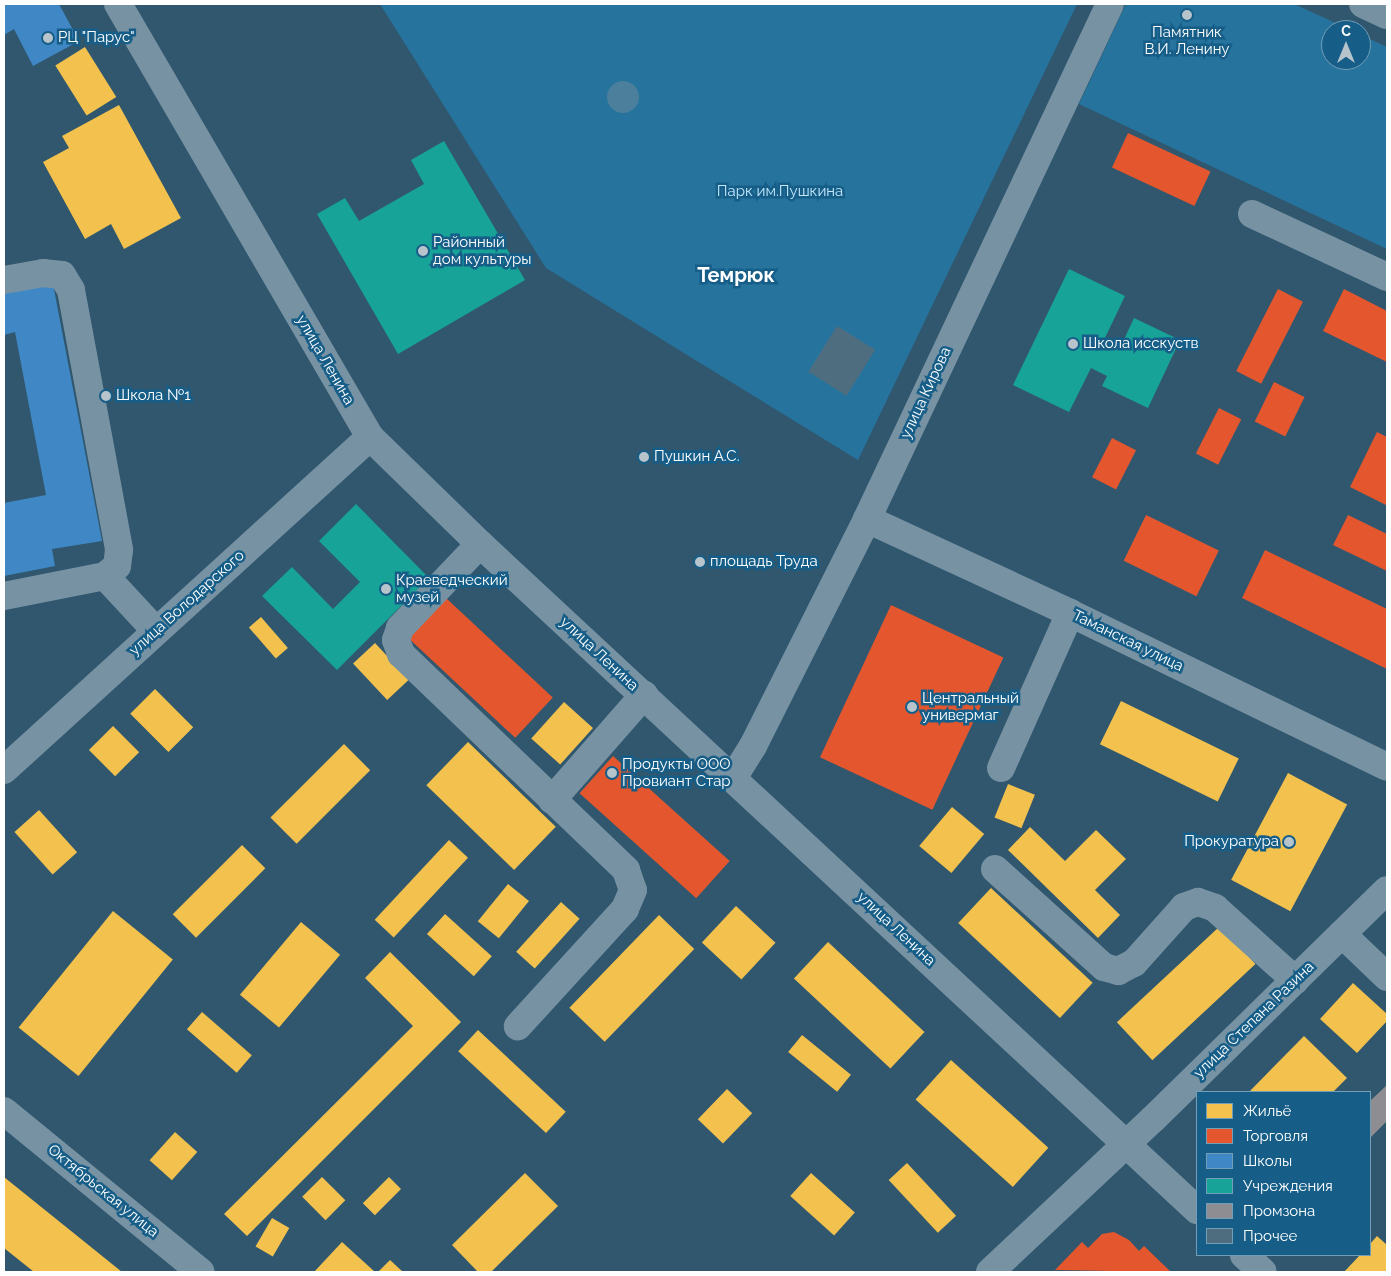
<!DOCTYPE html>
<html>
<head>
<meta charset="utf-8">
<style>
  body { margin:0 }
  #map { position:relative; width:1391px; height:1276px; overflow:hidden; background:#30576e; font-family:Raleway,sans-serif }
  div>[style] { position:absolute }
  .green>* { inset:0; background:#26749e }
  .water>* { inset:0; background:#4c7f9c }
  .round { border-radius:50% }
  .homes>* { inset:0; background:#f2c14e; transform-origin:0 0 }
  .shops>* { inset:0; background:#e4572e; transform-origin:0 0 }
  .schools>* { inset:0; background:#3f88c5 }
  .public>* { inset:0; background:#17a398 }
  .industry>* { inset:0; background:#8d8d92 }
  .building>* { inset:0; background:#4e6e80; transform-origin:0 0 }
  .minor>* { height:28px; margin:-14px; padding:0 14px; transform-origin:14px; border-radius:14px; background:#7792a3 }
  .major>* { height:28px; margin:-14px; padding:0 14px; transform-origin:14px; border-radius:14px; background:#7691a1 }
  .dots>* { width:14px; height:14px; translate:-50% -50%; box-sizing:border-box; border:2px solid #165e88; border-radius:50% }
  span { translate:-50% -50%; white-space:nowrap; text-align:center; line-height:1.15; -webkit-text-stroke:5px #165e88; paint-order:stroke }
  .poi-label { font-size:15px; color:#fff }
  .left { translate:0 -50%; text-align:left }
  .right { translate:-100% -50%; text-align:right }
  .park-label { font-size:15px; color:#c2e7fb }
  .street-label { font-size:15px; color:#fff }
  .district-label { font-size:20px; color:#fff; font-weight:700 }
  .frame { position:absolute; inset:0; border:5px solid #fff; pointer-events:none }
  .legend { position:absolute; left:1196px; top:1091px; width:175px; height:165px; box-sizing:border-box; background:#165e88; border:1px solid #739eb8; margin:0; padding:6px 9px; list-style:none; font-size:15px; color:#fff }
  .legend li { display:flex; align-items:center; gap:10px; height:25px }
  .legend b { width:25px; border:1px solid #739eb8 }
  .north { position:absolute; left:1321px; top:20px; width:50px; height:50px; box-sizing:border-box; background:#165e88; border:1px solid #739eb8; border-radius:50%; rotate:0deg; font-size:14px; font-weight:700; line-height:20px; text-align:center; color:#fff }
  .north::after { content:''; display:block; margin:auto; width:18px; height:22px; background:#b7c4cc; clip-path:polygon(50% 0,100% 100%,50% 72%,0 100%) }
</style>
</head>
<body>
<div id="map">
  <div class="green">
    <i style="clip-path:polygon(380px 4px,1077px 4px,858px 460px,546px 268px)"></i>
    <i style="clip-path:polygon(1126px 4px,1294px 4px,1351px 30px,1331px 30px,1331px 60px,1361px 60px,1361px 35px,1387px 47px,1387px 249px,1079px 104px)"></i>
  </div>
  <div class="water">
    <i class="round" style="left:607px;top:81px;width:32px;height:32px"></i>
  </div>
  <div class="homes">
    <i style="left:85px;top:47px;width:59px;height:35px;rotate:58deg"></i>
    <i style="clip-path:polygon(119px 105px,181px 218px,124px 249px,111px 224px,85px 239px,43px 162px,69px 148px,62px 136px)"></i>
    <i style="left:261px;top:617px;width:41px;height:16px;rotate:49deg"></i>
    <i style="left:375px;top:643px;width:50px;height:30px;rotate:47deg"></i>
    <i style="left:155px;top:689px;width:54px;height:35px;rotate:45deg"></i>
    <i style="left:1121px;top:701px;width:131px;height:48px;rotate:26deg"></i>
    <i style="left:564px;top:702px;width:39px;height:49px;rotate:42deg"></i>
    <i style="left:113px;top:726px;width:37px;height:34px;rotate:45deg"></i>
    <i style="left:468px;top:742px;width:122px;height:60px;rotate:44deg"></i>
    <i style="left:344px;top:744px;width:37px;height:104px;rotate:45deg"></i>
    <i style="left:1288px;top:773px;width:67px;height:121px;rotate:28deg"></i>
    <i style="left:1008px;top:784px;width:29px;height:36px;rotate:22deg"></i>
    <i style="left:952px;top:807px;width:42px;height:51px;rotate:40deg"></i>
    <i style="left:39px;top:810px;width:57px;height:33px;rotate:48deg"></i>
    <i style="clip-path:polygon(1030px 827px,1065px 861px,1096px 830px,1126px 859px,1095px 890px,1120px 915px,1098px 938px,1008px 850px)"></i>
    <i style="left:449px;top:840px;width:26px;height:109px;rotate:43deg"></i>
    <i style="left:242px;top:845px;width:33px;height:98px;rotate:45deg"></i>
    <i style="left:508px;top:884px;width:27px;height:48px;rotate:39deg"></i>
    <i style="left:991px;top:888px;width:139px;height:48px;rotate:43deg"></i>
    <i style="left:561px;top:902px;width:25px;height:67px;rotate:42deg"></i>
    <i style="left:736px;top:906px;width:54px;height:50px;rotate:43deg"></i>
    <i style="left:113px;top:911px;width:77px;height:150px;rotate:39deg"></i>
    <i style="left:445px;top:914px;width:63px;height:27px;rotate:42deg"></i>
    <i style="left:659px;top:915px;width:49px;height:129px;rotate:44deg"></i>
    <i style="left:301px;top:922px;width:51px;height:95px;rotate:40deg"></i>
    <i style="left:1220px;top:926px;width:52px;height:141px;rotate:47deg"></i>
    <i style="left:828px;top:942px;width:132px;height:50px;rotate:43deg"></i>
    <i style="clip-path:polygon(390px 952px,461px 1022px,247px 1236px,224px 1214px,413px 1026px,365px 978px)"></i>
    <i style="clip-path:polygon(1353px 983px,1387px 1014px,1387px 1021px,1357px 1053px,1320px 1019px)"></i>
    <i style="left:202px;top:1012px;width:66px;height:23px;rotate:41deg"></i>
    <i style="left:478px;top:1030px;width:120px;height:29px;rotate:43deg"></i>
    <i style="left:802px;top:1035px;width:63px;height:22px;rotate:39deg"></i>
    <i style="clip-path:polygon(1304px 1036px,1347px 1078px,1333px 1092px,1249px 1092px)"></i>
    <i style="left:951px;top:1060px;width:131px;height:53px;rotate:42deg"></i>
    <i style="left:727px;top:1089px;width:35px;height:42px;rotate:44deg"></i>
    <i style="left:175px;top:1132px;width:30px;height:38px;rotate:42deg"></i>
    <i style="left:907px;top:1163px;width:72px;height:25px;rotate:47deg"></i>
    <i style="clip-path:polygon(525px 1173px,558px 1206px,491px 1272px,478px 1272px,452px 1245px)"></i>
    <i style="left:811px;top:1173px;width:59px;height:31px;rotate:42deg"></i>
    <i style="clip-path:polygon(4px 1177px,122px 1272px,34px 1272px,4px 1248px)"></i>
    <i style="left:322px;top:1177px;width:33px;height:28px;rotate:45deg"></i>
    <i style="left:389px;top:1177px;width:17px;height:37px;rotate:45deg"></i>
    <i style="left:272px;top:1218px;width:20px;height:33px;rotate:30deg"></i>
    <i style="clip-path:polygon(1377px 1236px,1387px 1245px,1387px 1272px,1344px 1272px,1360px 1255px,1370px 1255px,1370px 1244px)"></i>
    <i style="clip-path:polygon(342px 1242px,375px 1272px,314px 1272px)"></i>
    <i style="clip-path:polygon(390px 1260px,403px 1272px,378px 1272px)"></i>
  </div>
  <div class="shops">
    <i style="left:1128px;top:133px;width:91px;height:38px;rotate:25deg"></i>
    <i style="left:1278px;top:289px;width:28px;height:92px;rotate:27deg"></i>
    <i style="clip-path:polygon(1344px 289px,1387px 311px,1387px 362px,1323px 331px)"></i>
    <i style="left:1274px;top:382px;width:34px;height:44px;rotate:26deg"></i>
    <i style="left:1219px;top:408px;width:25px;height:51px;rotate:27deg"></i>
    <i style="clip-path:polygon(1377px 432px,1387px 437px,1386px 505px,1350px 487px)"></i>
    <i style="left:1112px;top:438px;width:27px;height:44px;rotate:27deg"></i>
    <i style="left:1146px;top:515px;width:81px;height:51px;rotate:26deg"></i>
    <i style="clip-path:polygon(1348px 515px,1387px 534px,1387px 571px,1333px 545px)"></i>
    <i style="clip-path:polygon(1265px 550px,1387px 609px,1387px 669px,1242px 598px)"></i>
    <i style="left:446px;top:598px;width:146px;height:55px;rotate:43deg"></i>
    <i style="left:891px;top:605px;width:124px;height:168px;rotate:25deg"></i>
    <i style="left:613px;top:756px;width:157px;height:50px;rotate:42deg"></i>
    <i style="clip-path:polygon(1114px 1232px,1129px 1240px,1139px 1251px,1144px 1246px,1171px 1272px,1055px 1270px,1082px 1242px,1088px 1248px,1102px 1234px)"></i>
  </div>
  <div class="schools">
    <i style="clip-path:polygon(4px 4px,59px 4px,79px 41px,33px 66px,14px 29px,4px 35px)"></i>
    <i style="clip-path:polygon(53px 284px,102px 541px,52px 549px,55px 566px,4px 576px,4px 503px,46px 495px,15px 332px,4px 335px,4px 293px)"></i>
  </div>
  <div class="public">
    <i style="clip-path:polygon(444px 141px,525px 280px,398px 354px,317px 214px,345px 198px,359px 221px,424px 184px,411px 160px)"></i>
    <i style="clip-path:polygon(1069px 269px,1125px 296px,1104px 340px,1120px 348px,1134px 318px,1180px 340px,1148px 408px,1102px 386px,1107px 376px,1091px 368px,1069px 412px,1013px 385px)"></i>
    <i style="clip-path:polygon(356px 504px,429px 578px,337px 670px,262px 596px,292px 567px,333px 609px,360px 582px,319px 541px)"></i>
  </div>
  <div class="industry">
    <i style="clip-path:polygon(1387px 1085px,1387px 1121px,1370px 1138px,1370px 1101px)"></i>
  </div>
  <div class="building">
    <i style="left:837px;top:326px;width:45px;height:54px;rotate:32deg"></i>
  </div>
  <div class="minor">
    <i style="left:118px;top:4px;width:501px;rotate:59.8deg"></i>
    <i style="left:370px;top:437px;width:153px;rotate:44.2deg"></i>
    <i style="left:480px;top:544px;width:979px;rotate:42.89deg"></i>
    <i style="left:1252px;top:214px;width:149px;rotate:25deg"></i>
    <i style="left:4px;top:280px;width:40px;rotate:-10deg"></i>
    <i style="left:43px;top:273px;width:19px;rotate:6deg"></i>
    <i style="left:62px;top:275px;width:17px;rotate:59deg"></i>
    <i style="left:71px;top:290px;width:264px;rotate:79.5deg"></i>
    <i style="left:119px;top:550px;width:16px;rotate:97deg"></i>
    <i style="left:117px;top:566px;width:16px;rotate:140deg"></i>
    <i style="left:105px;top:576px;width:103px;rotate:168.8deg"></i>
    <i style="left:867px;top:519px;width:224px;rotate:24.8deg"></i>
    <i style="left:1070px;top:613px;width:352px;rotate:25.9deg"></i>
    <i style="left:480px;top:544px;width:116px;rotate:133.6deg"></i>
    <i style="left:400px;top:628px;width:13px;rotate:108deg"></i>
    <i style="left:396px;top:640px;width:15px;rotate:70deg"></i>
    <i style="left:401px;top:654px;width:312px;rotate:43.8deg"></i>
    <i style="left:626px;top:870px;width:21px;rotate:71deg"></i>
    <i style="left:633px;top:890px;width:21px;rotate:113deg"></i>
    <i style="left:625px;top:909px;width:159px;rotate:132.4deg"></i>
    <i style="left:105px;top:576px;width:75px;rotate:47.2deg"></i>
    <i style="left:1001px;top:768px;width:170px;rotate:-66deg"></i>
    <i style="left:4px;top:770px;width:495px;rotate:-42.3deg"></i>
    <i style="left:733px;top:778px;width:38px;rotate:-58deg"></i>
    <i style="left:753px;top:746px;width:254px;rotate:-63.3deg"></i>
    <i style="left:867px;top:519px;width:569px;rotate:-64.74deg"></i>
    <i style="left:552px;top:800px;width:140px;rotate:-48.8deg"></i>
    <i style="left:995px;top:869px;width:147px;rotate:42deg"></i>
    <i style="left:1104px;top:967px;width:15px;rotate:16deg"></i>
    <i style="left:1118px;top:971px;width:18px;rotate:-27deg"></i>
    <i style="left:1134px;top:963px;width:75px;rotate:-48.2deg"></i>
    <i style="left:1184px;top:907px;width:15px;rotate:-20deg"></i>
    <i style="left:1198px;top:902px;width:18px;rotate:19deg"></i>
    <i style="left:1215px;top:908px;width:108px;rotate:42deg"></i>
    <i style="left:1342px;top:934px;width:62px;rotate:43.7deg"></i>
    <i style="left:4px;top:1111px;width:254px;rotate:39.3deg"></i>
    <i style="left:1244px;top:1255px;width:25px;rotate:42deg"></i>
    <i style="left:990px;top:1272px;width:224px;rotate:-43.2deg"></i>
    <i style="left:1153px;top:1119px;width:327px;rotate:-44.4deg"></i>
  </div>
  <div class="major">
    <i style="left:1363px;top:4px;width:26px;rotate:25deg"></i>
  </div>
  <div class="dots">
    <i style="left:1187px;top:15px;background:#b7c4cc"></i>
    <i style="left:48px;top:38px;background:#b7c4cc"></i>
    <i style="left:423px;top:251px;background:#b7c4cc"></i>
    <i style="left:1073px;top:344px;background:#b7c4cc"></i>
    <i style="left:106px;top:396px;background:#b7c4cc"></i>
    <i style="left:644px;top:457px;background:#b7c4cc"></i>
    <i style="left:700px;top:562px;background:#b7c4cc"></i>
    <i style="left:386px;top:589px;background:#b7c4cc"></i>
    <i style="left:912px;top:707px;background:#b7c4cc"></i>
    <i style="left:612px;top:773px;background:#b7c4cc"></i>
    <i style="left:1289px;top:842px;background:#b7c4cc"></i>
  </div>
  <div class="poi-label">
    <span style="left:1187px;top:41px">Памятник<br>В.И. Ленину</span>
    <span class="left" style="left:58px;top:38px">РЦ "Парус"</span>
    <span class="left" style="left:433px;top:251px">Районный<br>дом культуры</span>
    <span class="left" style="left:1083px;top:344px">Школа исскуств</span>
    <span class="left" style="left:116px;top:396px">Школа №1</span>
    <span class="left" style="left:654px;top:457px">Пушкин А.С.</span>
    <span class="left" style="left:710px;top:562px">площадь Труда</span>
    <span class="left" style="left:396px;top:589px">Краеведческий<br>музей</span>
    <span class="left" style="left:922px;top:707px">Центральный<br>универмаг</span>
    <span class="left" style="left:622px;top:773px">Продукты ООО<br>Провиант Стар</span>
    <span class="right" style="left:1279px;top:842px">Прокуратура</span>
  </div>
  <div class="park-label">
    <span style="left:780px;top:192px">Парк им.Пушкина</span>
  </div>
  <div class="street-label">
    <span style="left:325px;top:360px;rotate:60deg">улица Ленина</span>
    <span style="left:926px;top:393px;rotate:-65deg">улица Кирова</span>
    <span style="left:187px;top:603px;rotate:-42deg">улица Володарского</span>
    <span style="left:1128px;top:641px;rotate:26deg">Таманская улица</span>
    <span style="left:599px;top:654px;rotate:43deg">улица Ленина</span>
    <span style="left:896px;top:929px;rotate:43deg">улица Ленина</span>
    <span style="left:1254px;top:1020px;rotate:-44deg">улица Степана Разина</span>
    <span style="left:103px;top:1191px;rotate:39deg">Октябрьская улица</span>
  </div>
  <div class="district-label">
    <span style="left:736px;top:275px">Темрюк</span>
  </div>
  <div class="frame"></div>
  <ul class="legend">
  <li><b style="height:14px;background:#f2c14e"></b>Жильё</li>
  <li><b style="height:14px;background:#e4572e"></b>Торговля</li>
  <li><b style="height:14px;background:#3f88c5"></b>Школы</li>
  <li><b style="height:14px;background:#17a398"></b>Учреждения</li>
  <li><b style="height:14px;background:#8d8d92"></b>Промзона</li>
  <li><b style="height:14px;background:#4e6e80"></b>Прочее</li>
  </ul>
  <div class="north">С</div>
</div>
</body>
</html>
